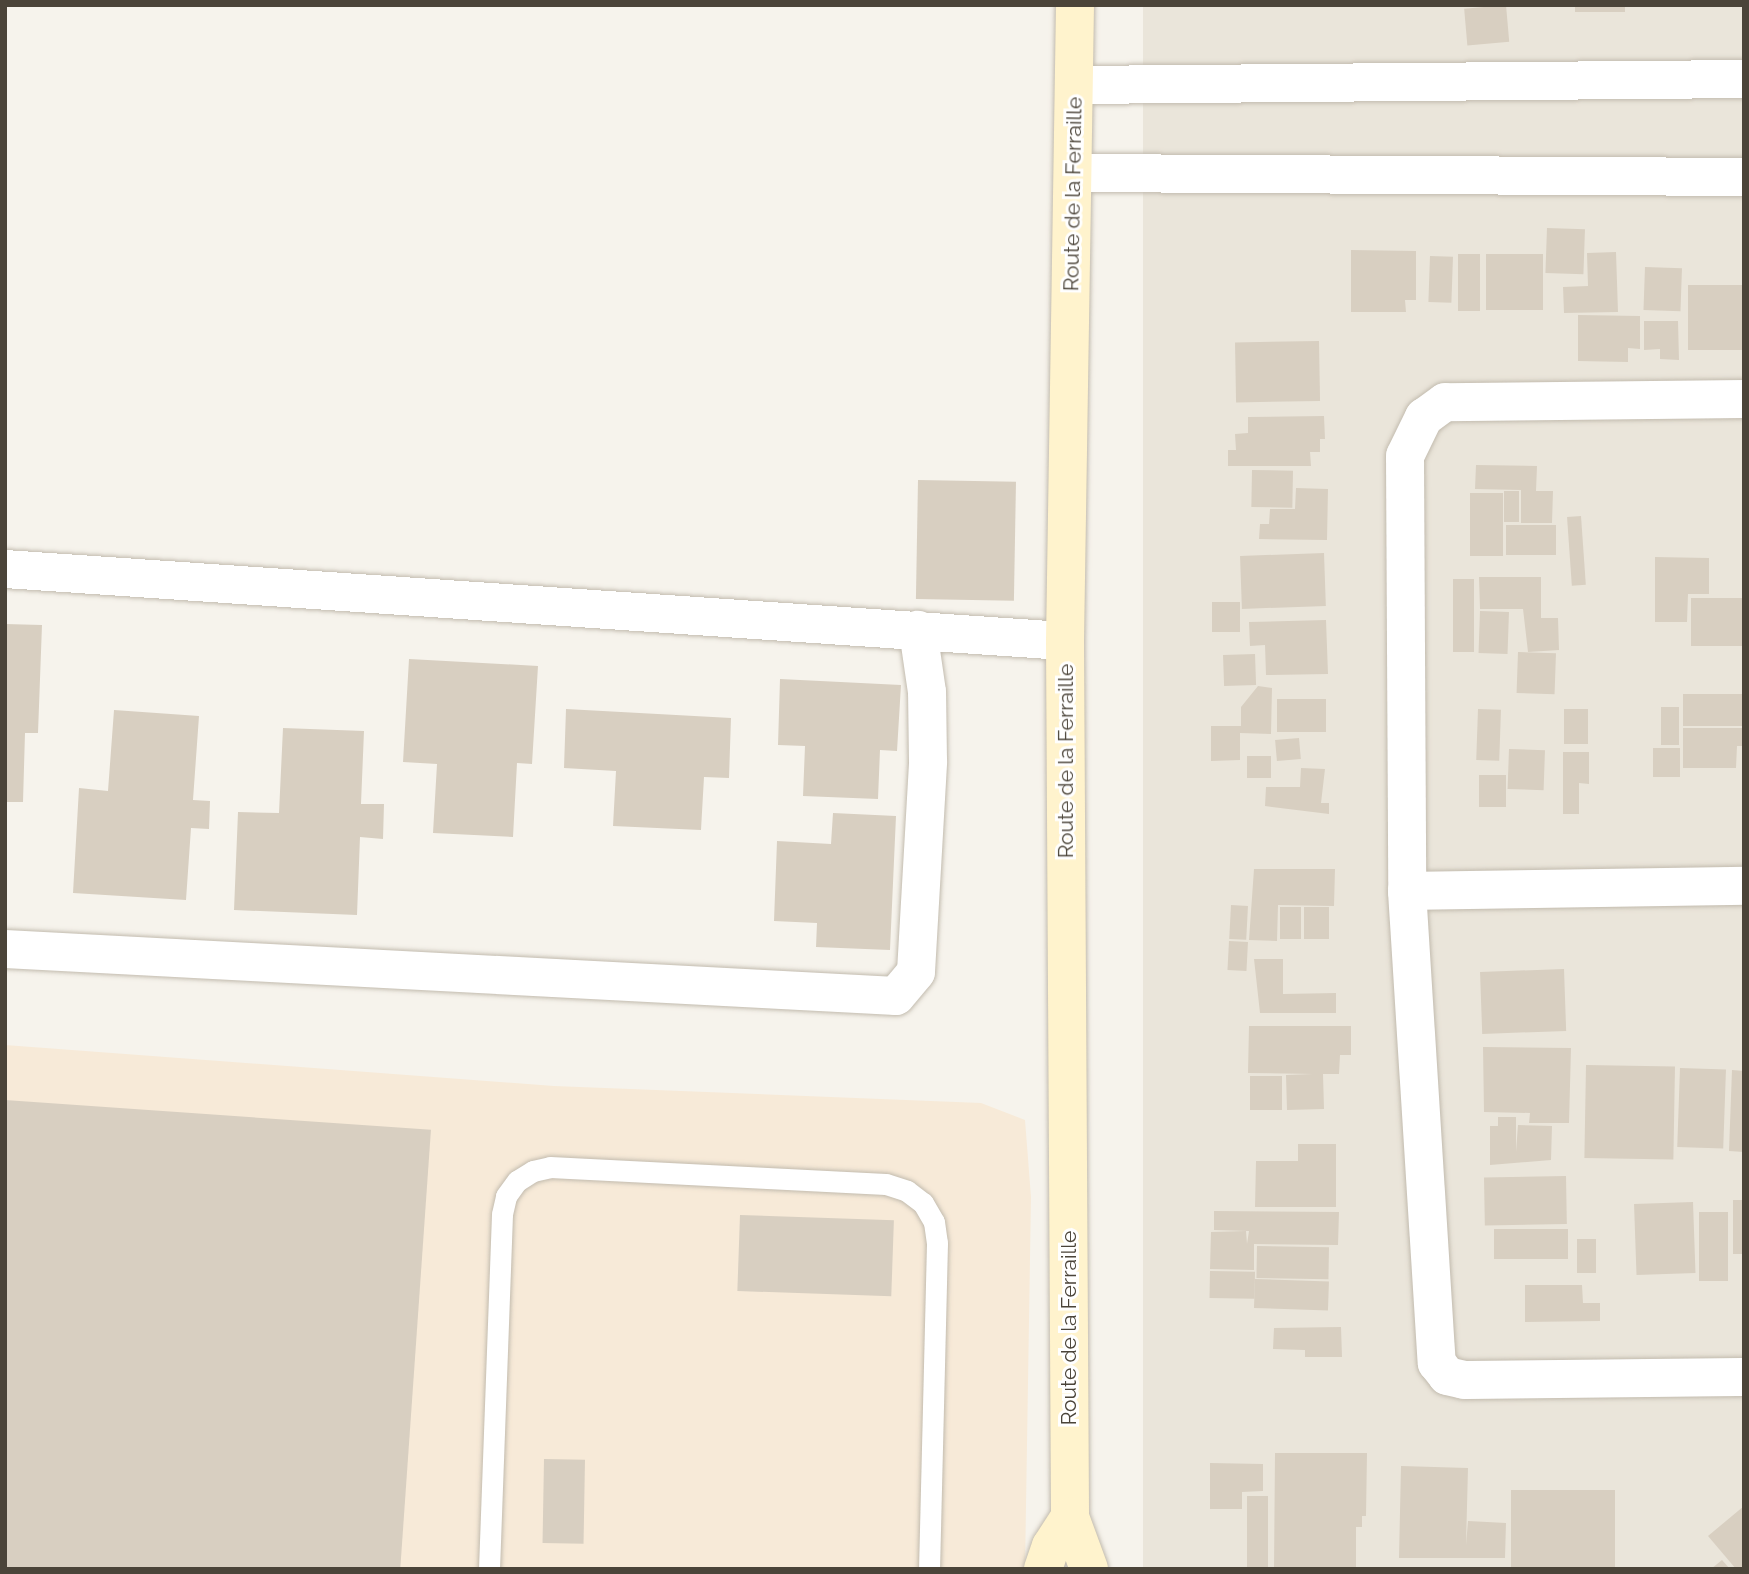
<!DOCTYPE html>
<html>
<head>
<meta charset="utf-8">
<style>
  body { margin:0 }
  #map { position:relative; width:1749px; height:1574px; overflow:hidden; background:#f6f3ec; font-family:Raleway,sans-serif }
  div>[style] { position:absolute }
  .residential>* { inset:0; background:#eae5da; transform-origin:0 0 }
  .commercial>* { inset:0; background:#f7ead8 }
  .building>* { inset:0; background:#d8cfc1; transform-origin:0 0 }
  .roads { filter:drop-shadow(0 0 2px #c2bbae) drop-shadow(0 0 2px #c2bbae) }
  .lane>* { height:21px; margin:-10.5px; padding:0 10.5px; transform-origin:10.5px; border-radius:10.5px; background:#fff }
  .street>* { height:38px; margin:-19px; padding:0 19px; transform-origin:19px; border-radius:19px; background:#fff }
  .secondary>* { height:38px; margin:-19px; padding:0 19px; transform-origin:19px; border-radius:19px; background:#fff3cd }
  span { translate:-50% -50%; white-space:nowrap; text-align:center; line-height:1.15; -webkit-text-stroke:6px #fff; paint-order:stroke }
  .street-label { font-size:21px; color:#4b4439 }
  .frame { position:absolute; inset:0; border:7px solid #4b4439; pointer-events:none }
</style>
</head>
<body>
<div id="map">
  <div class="residential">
    <i style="left:1143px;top:5px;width:601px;height:1564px"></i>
  </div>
  <div class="commercial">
    <i style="clip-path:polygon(5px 1045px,554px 1086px,981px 1103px,1025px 1120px,1031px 1197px,1025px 1569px,5px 1569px)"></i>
  </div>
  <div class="building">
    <i style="left:1506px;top:5px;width:37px;height:42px;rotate:85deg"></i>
    <i style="left:1575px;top:5px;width:50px;height:7px"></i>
    <i style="left:1547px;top:228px;width:38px;height:45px;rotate:2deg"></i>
    <i style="clip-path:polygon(1351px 250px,1416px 251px,1416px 300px,1405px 300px,1406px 312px,1351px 312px)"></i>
    <i style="clip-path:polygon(1616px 252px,1618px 312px,1564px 313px,1563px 287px,1588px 286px,1587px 253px)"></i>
    <i style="left:1458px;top:254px;width:22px;height:57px"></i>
    <i style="left:1486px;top:254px;width:57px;height:56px"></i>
    <i style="left:1430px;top:256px;width:23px;height:46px;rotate:2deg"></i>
    <i style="left:1645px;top:267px;width:37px;height:43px;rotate:2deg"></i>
    <i style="left:1688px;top:285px;width:56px;height:65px"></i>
    <i style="clip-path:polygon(1578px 315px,1640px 316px,1640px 349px,1628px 348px,1628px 362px,1578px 361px)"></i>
    <i style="clip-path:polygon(1644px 321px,1678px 321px,1679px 360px,1660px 359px,1660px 349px,1644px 350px)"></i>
    <i style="left:1319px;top:341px;width:60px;height:84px;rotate:89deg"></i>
    <i style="clip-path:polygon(1324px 416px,1325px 439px,1320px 439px,1320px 452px,1310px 452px,1311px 466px,1228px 466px,1228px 450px,1236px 450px,1235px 434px,1248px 433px,1248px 417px)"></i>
    <i style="clip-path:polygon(1476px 465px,1537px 466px,1536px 491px,1553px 491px,1552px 523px,1521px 523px,1521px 490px,1475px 489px)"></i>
    <i style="left:1252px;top:470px;width:41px;height:37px;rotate:1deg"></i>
    <i style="left:918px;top:480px;width:98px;height:119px;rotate:1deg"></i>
    <i style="clip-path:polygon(1296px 488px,1328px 489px,1327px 540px,1259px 539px,1260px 524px,1269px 524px,1270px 509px,1295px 509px)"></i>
    <i style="left:1504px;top:491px;width:15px;height:31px"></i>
    <i style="left:1470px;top:493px;width:33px;height:63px"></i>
    <i style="left:1581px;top:516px;width:69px;height:14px;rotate:86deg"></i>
    <i style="left:1506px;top:525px;width:50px;height:30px"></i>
    <i style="left:1324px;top:553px;width:53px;height:84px;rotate:88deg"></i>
    <i style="clip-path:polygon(1655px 557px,1709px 558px,1709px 594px,1688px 594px,1687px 622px,1655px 622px)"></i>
    <i style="clip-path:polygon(1479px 577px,1541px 577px,1541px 618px,1558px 618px,1559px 650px,1528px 652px,1523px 609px,1480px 609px)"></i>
    <i style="left:1474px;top:579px;width:73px;height:21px;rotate:90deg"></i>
    <i style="left:1744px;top:598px;width:48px;height:53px;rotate:90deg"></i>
    <i style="left:1240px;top:602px;width:30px;height:28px;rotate:90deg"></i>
    <i style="left:1480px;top:611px;width:29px;height:42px;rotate:2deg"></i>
    <i style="clip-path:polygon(1326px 620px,1328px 674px,1266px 675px,1265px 645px,1250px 646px,1249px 622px)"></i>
    <i style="clip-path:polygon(5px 624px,42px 625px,38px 733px,25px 733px,23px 802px,5px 802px)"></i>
    <i style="left:1518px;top:652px;width:38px;height:41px;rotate:2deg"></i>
    <i style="left:1255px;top:654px;width:31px;height:32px;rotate:88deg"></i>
    <i style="clip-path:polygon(409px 659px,538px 666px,532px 764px,517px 763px,513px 837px,433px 833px,437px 764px,403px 762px)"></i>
    <i style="clip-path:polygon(780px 679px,901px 685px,897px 751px,880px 750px,878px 799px,803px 796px,805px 746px,778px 745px)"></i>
    <i style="clip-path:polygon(1258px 686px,1272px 688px,1271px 734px,1240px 733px,1240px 760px,1211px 761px,1211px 726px,1241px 726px,1241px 707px)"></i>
    <i style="left:1683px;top:694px;width:61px;height:32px"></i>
    <i style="left:1326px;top:699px;width:33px;height:49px;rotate:90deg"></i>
    <i style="left:1661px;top:707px;width:18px;height:38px"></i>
    <i style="clip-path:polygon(566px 709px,731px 718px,729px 778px,704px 777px,701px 830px,613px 826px,616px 771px,564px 768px)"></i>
    <i style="left:1478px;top:709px;width:23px;height:51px;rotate:2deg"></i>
    <i style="left:1564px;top:709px;width:24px;height:35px"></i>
    <i style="clip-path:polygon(114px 710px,199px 716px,193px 800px,210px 801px,209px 829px,191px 828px,186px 900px,73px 893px,79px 788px,108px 791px)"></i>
    <i style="clip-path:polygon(283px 728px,364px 731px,361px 804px,384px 804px,383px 839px,360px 837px,357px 915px,234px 910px,238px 812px,279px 813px)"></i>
    <i style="clip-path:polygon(1683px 728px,1744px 728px,1744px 746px,1737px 746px,1736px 768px,1683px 768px)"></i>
    <i style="left:1299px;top:738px;width:21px;height:24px;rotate:85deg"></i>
    <i style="left:1680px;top:748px;width:29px;height:27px;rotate:90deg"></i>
    <i style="left:1509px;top:749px;width:36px;height:40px;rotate:2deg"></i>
    <i style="clip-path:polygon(1563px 752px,1589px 752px,1589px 784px,1579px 783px,1579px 814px,1563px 814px)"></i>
    <i style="left:1271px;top:756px;width:22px;height:24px;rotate:90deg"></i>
    <i style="clip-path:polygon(1301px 768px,1325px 769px,1321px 803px,1329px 803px,1329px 814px,1265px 806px,1266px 787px,1300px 787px)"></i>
    <i style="left:1506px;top:775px;width:32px;height:27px;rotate:90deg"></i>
    <i style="clip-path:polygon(833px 813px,896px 816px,890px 950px,816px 947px,817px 923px,774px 921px,777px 841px,831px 844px)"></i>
    <i style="clip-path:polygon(1254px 869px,1335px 869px,1334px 906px,1278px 905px,1277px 941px,1249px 940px)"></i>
    <i style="left:1231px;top:905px;width:17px;height:34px;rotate:3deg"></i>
    <i style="left:1280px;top:907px;width:21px;height:32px"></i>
    <i style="left:1329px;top:907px;width:32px;height:25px;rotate:90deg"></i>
    <i style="left:1229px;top:941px;width:19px;height:29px;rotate:3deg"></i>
    <i style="clip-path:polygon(1254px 959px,1283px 959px,1283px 994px,1336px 993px,1336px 1013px,1260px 1013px)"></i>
    <i style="left:1564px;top:969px;width:62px;height:84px;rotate:88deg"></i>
    <i style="clip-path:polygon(1249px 1026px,1351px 1026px,1351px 1055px,1340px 1055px,1339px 1074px,1323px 1074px,1324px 1109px,1287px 1110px,1286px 1075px,1313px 1074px,1248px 1073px)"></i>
    <i style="clip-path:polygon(1483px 1047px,1571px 1048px,1569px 1123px,1529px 1123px,1530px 1113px,1484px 1112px)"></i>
    <i style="left:1586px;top:1065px;width:89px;height:93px;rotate:1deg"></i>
    <i style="left:1680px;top:1068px;width:46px;height:79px;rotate:2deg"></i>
    <i style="clip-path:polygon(1732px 1070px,1744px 1071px,1744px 1152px,1729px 1151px)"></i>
    <i style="left:1250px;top:1076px;width:32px;height:34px"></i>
    <i style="left:5px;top:1100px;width:427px;height:469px;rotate:4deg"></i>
    <i style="clip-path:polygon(1498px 1117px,1516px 1117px,1516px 1152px,1518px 1125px,1552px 1126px,1551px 1160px,1490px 1165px,1490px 1126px,1498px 1126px)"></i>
    <i style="clip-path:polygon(1298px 1144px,1336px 1144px,1336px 1207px,1255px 1207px,1256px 1161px,1298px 1161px)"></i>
    <i style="left:1566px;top:1176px;width:48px;height:82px;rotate:89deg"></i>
    <i style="left:1733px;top:1200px;width:11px;height:54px"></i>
    <i style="left:1693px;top:1202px;width:71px;height:59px;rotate:88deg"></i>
    <i style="clip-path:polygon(1214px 1211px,1339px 1212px,1338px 1245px,1254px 1244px,1254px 1270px,1210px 1269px,1211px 1232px,1246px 1231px,1247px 1244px,1249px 1231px,1214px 1230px)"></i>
    <i style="left:1728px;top:1212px;width:69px;height:29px;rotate:90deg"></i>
    <i style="left:740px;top:1215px;width:154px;height:76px;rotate:2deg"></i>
    <i style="left:1568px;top:1229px;width:30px;height:74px;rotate:90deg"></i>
    <i style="left:1577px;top:1239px;width:19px;height:34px"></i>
    <i style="left:1257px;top:1246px;width:72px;height:32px;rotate:1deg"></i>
    <i style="left:1210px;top:1271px;width:45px;height:27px;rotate:1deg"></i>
    <i style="left:1255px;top:1279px;width:74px;height:29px;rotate:2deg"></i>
    <i style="clip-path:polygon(1525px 1285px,1582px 1285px,1583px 1303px,1600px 1303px,1600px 1321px,1525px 1322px)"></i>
    <i style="clip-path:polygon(1341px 1327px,1342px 1357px,1305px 1357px,1305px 1350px,1273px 1349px,1274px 1328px)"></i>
    <i style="clip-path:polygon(1275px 1453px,1367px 1453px,1366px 1516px,1362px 1516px,1362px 1527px,1356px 1527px,1356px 1569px,1274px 1569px)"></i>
    <i style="left:544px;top:1459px;width:41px;height:84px;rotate:1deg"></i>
    <i style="clip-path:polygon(1210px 1463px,1263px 1464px,1263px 1491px,1242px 1492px,1242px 1509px,1210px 1509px)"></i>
    <i style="clip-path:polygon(1401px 1466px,1468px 1468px,1466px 1545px,1468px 1521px,1506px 1523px,1505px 1558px,1399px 1558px)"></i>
    <i style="left:1511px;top:1490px;width:104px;height:79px"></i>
    <i style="left:1247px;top:1496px;width:21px;height:73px"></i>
    <i style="clip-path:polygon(1744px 1506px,1744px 1569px,1736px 1569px,1708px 1536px)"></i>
    <i style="clip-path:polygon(1722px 1560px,1730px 1569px,1711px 1569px)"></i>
  </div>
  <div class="roads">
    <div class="lane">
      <i style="left:489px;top:1569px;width:355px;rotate:-87.9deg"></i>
      <i style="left:502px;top:1214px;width:18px;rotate:-77deg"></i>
      <i style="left:506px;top:1196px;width:19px;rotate:-54deg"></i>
      <i style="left:517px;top:1181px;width:19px;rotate:-32deg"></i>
      <i style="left:533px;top:1171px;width:17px;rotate:-13deg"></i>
      <i style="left:550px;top:1167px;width:336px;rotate:2.9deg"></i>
      <i style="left:886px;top:1184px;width:22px;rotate:18deg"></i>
      <i style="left:907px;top:1191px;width:20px;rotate:37deg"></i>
      <i style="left:923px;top:1203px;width:22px;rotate:60deg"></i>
      <i style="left:934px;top:1222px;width:21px;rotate:82deg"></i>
      <i style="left:937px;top:1243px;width:326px;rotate:91.4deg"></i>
    </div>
    <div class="street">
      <i style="left:1074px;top:85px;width:670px;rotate:-0.51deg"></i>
      <i style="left:1075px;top:173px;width:669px;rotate:0.34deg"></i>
      <i style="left:1744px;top:399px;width:299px;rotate:179.4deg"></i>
      <i style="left:1445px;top:402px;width:26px;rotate:144deg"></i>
      <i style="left:1424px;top:417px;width:43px;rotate:116deg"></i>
      <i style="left:1405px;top:456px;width:435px;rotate:89.7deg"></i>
      <i style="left:1407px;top:891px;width:473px;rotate:86.4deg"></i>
      <i style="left:1437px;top:1363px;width:16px;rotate:52deg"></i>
      <i style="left:1447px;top:1376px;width:17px;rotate:13deg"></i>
      <i style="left:1464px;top:1380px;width:280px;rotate:-0.6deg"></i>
      <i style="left:5px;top:569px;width:1062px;rotate:3.89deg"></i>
      <i style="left:1407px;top:891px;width:337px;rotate:-0.9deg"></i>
      <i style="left:5px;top:949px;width:892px;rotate:3.02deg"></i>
      <i style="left:896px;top:996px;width:31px;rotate:-50deg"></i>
      <i style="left:916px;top:972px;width:211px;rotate:-86.7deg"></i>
      <i style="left:928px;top:761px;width:69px;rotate:-90.8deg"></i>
      <i style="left:927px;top:692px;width:63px;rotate:-98.3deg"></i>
    </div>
    <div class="secondary">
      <i style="left:1075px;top:5px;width:636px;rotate:90.9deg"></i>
      <i style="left:1065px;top:641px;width:876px;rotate:89.67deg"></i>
      <i style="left:1070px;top:1517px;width:55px;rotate:69.9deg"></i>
      <i style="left:1043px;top:1569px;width:24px;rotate:-71deg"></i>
      <i style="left:1051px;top:1546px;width:35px;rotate:-57deg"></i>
    </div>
  </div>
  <div class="street-label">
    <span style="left:1073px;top:194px;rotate:-89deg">Route de la Ferraille</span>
    <span style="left:1066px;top:761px;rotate:-90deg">Route de la Ferraille</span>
    <span style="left:1069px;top:1328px;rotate:-90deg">Route de la Ferraille</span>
  </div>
  <div class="frame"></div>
</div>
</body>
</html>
